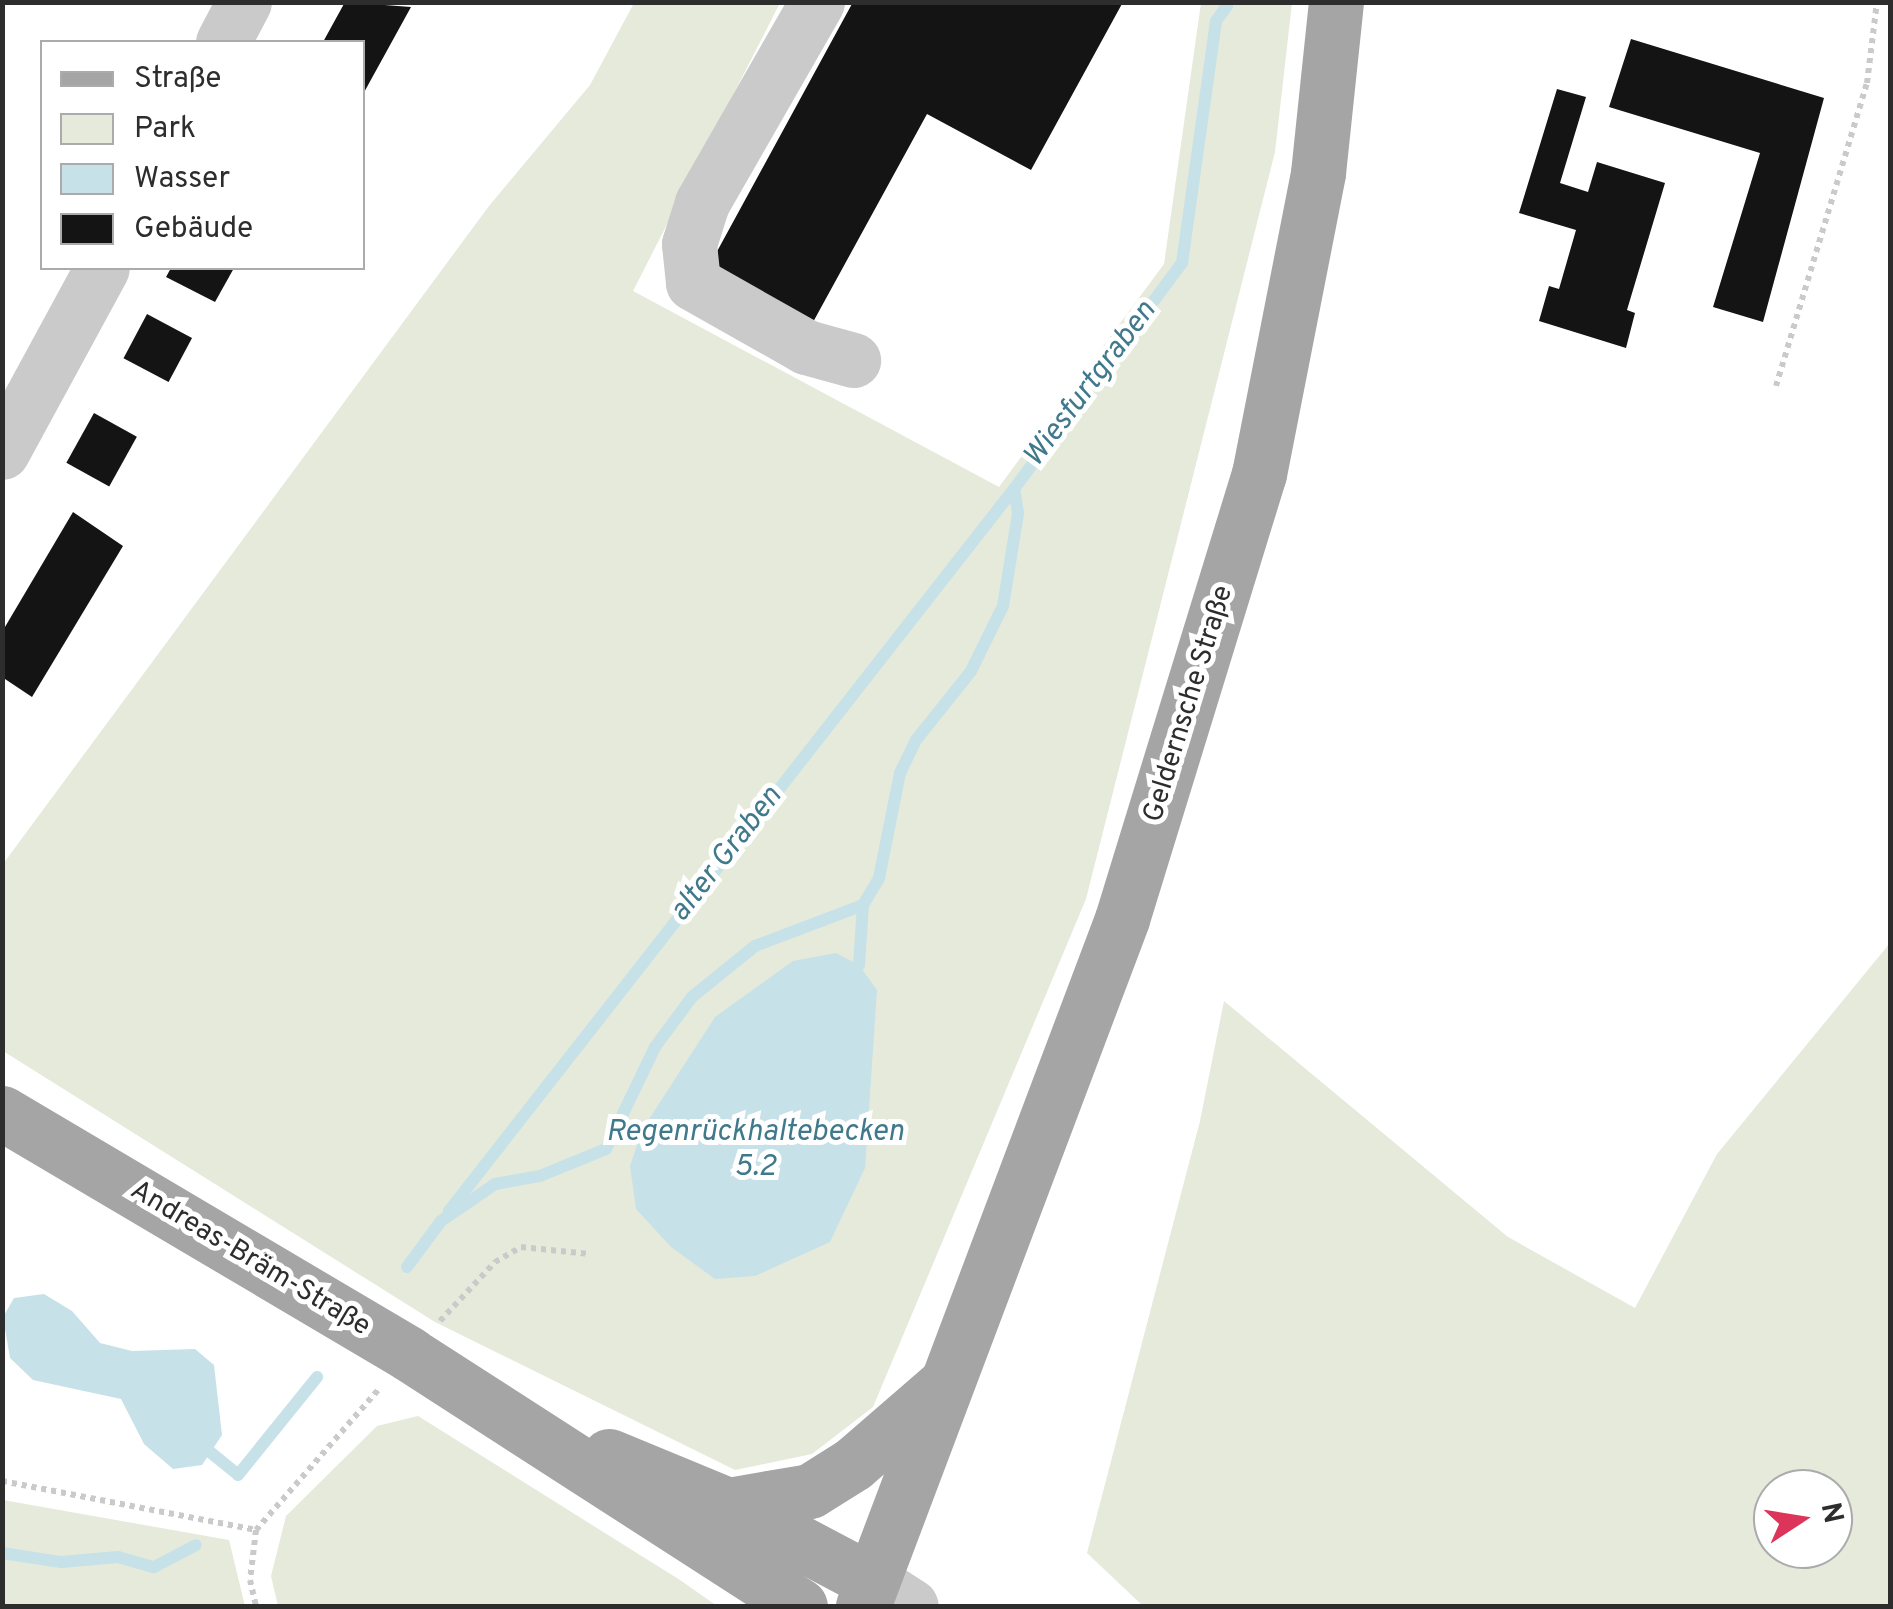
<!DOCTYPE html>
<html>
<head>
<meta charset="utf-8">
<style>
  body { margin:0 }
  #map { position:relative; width:1893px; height:1609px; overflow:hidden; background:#fff; font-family:Overpass,sans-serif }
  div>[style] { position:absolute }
  .green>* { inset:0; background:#e5eadb }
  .water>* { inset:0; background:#c7e1e9 }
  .stream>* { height:12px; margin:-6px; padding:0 6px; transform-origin:6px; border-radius:6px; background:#c7e1e9 }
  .building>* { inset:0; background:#141414; transform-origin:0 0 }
  .path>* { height:6px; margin-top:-3px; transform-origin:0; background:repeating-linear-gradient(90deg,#cacaca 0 5px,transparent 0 10px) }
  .minor>* { height:55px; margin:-27.5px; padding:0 27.5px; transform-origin:27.5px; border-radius:27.5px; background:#cacaca }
  .major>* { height:55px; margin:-27.5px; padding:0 27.5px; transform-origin:27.5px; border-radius:27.5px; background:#a5a5a5 }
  span { translate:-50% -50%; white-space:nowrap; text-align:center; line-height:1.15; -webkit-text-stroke:10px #fff; paint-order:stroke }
  .street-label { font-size:28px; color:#2d2d2d }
  .water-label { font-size:30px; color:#3f798b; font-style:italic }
  .frame { position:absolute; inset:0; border:5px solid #2d2d2d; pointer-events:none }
  .legend { position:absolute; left:40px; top:40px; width:325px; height:230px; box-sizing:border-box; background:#fff; border:2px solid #ababab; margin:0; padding:12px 18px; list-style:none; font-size:30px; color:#2d2d2d }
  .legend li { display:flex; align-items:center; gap:20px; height:50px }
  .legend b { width:50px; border:2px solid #ababab }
  .north { position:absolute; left:1753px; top:1469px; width:100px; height:100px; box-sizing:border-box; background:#fff; border:2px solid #ababab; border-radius:50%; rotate:78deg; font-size:28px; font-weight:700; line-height:40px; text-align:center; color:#2d2d2d }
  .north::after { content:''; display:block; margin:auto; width:35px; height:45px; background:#dd355a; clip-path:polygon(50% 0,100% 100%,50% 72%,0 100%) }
</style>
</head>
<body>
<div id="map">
  <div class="green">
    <i style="clip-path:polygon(634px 3px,780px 3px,633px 291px,999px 487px,1164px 264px,1201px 3px,1292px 3px,1275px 152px,1086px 899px,873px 1407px,812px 1454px,735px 1470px,435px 1322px,3px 1051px,3px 864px,489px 206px,590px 85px)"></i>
    <i style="clip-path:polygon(evenodd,1890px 943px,1890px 1606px,1143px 1606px,1087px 1553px,1200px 1121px,1224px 1001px,1508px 1237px,1635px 1308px,1717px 1154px,1890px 943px,1773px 1489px,1833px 1489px,1833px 1549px,1773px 1549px,1773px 1489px)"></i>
    <i style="clip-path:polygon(418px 1416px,680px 1580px,717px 1606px,278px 1606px,271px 1576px,286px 1516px,377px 1426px)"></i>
    <i style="clip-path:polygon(3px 1500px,229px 1540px,245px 1606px,3px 1606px)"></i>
  </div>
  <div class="water">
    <i style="clip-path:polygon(836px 953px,859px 965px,877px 990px,865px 1168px,830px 1242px,755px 1276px,715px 1279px,671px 1247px,636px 1209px,630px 1166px,642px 1130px,715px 1017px,793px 961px)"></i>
    <i style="clip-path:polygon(44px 1294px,72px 1311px,100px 1343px,132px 1351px,195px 1349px,214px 1365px,222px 1435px,202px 1465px,173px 1469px,144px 1444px,121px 1399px,33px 1380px,10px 1358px,3px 1317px,14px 1298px)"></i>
  </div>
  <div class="stream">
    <i style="left:859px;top:965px;width:60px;rotate:-86.2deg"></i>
    <i style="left:449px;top:1211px;width:917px;rotate:-51.96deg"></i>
    <i style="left:407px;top:1267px;width:57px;rotate:-53.5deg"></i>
    <i style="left:441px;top:1221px;width:65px;rotate:-34.4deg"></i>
    <i style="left:495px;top:1184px;width:46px;rotate:-10.1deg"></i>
    <i style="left:540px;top:1176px;width:71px;rotate:-22.2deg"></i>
    <i style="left:606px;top:1149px;width:113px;rotate:-64.3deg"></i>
    <i style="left:655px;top:1047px;width:62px;rotate:-53.5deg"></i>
    <i style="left:692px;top:997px;width:81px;rotate:-39deg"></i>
    <i style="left:755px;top:946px;width:116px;rotate:-20.8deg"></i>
    <i style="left:863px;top:905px;width:31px;rotate:-59deg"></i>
    <i style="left:879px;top:878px;width:107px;rotate:-78.7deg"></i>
    <i style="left:900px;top:773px;width:37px;rotate:-64deg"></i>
    <i style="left:916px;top:740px;width:88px;rotate:-51.4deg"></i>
    <i style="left:971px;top:671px;width:72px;rotate:-63.8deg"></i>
    <i style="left:1003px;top:606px;width:94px;rotate:-80.8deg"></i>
    <i style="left:1018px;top:513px;width:24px;rotate:-99deg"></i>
    <i style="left:1014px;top:489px;width:282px;rotate:-53.4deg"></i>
    <i style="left:1182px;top:263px;width:244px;rotate:-82deg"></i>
    <i style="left:1216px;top:21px;width:19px;rotate:-54deg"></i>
    <i style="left:210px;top:1452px;width:36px;rotate:39deg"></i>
    <i style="left:238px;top:1475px;width:126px;rotate:-51.1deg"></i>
    <i style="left:2px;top:1553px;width:60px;rotate:8.7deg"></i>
    <i style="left:61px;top:1562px;width:57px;rotate:-5deg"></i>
    <i style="left:118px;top:1557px;width:37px;rotate:16deg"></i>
    <i style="left:154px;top:1567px;width:47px;rotate:-27.6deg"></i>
  </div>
  <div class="building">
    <i style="clip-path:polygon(345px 2px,411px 7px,362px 96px,362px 42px,323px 42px)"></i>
    <i style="clip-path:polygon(853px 2px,1123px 2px,1031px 170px,927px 114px,812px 324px,708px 268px)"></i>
    <i style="clip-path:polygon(1631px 39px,1824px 98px,1763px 322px,1713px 307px,1760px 153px,1609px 107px)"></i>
    <i style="clip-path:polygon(1557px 89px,1586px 97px,1560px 183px,1588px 192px,1597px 162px,1665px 183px,1627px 310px,1635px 313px,1626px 348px,1539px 321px,1549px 286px,1559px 289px,1576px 230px,1519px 213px)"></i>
    <i style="clip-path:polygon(171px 268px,234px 268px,215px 302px,166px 277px)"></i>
    <i style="left:147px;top:314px;width:51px;height:50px;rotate:28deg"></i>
    <i style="left:94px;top:413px;width:49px;height:57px;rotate:29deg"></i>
    <i style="clip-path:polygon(73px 512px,123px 546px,32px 697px,2px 677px,2px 632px)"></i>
  </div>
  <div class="path">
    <i style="left:1776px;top:386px;width:316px;rotate:-73.3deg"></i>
    <i style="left:1867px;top:83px;width:82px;rotate:-83deg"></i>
    <i style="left:440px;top:1321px;width:81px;rotate:-47deg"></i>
    <i style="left:495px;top:1262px;width:30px;rotate:-30deg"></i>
    <i style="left:521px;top:1247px;width:69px;rotate:5.8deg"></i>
    <i style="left:2px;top:1481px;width:259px;rotate:10.9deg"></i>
    <i style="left:256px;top:1530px;width:186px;rotate:-48.9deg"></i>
    <i style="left:256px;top:1530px;width:50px;rotate:96.8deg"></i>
    <i style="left:250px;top:1580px;width:27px;rotate:77deg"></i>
  </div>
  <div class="minor">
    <i style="left:817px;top:2px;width:232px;rotate:119.8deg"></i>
    <i style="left:702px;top:203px;width:43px;rotate:107.6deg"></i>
    <i style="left:689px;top:244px;width:39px;rotate:84deg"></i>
    <i style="left:693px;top:283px;width:130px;rotate:29.5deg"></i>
    <i style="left:806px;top:347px;width:49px;rotate:15.5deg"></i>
    <i style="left:223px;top:42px;width:45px;rotate:-62.3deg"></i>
    <i style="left:2px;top:452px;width:209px;rotate:-61.5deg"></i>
    <i style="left:872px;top:1581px;width:46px;rotate:32.7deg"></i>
  </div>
  <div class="major">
    <i style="left:2px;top:1113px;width:473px;rotate:30.6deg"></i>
    <i style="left:409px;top:1354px;width:465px;rotate:32.8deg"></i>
    <i style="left:609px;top:1456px;width:129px;rotate:22.4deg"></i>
    <i style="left:728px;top:1505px;width:163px;rotate:27.8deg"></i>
    <i style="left:728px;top:1505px;width:83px;rotate:-9.7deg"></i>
    <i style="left:810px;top:1491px;width:51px;rotate:-32.1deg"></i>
    <i style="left:853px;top:1464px;width:118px;rotate:-40.9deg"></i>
    <i style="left:863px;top:1606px;width:734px;rotate:-69.34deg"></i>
    <i style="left:1122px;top:919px;width:466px;rotate:-72.9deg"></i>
    <i style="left:1259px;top:474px;width:307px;rotate:-78.9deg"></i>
    <i style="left:1318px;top:173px;width:172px;rotate:-84deg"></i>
  </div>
  <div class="street-label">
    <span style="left:1189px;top:704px;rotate:-73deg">Geldernsche Straße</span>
    <span style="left:250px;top:1259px;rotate:31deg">Andreas-Bräm-Straße</span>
  </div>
  <div class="water-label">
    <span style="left:1091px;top:385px;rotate:-53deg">Wiesfurtgraben</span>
    <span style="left:727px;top:855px;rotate:-52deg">alter Graben</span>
    <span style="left:755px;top:1150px">Regenrückhaltebecken<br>5.2</span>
  </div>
  <div class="frame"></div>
  <ul class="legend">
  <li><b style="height:12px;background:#a5a5a5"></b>Straße</li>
  <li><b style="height:28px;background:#e5eadb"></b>Park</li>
  <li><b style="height:28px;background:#c7e1e9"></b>Wasser</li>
  <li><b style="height:28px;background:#141414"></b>Gebäude</li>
  </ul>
  <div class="north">N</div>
</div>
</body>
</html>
